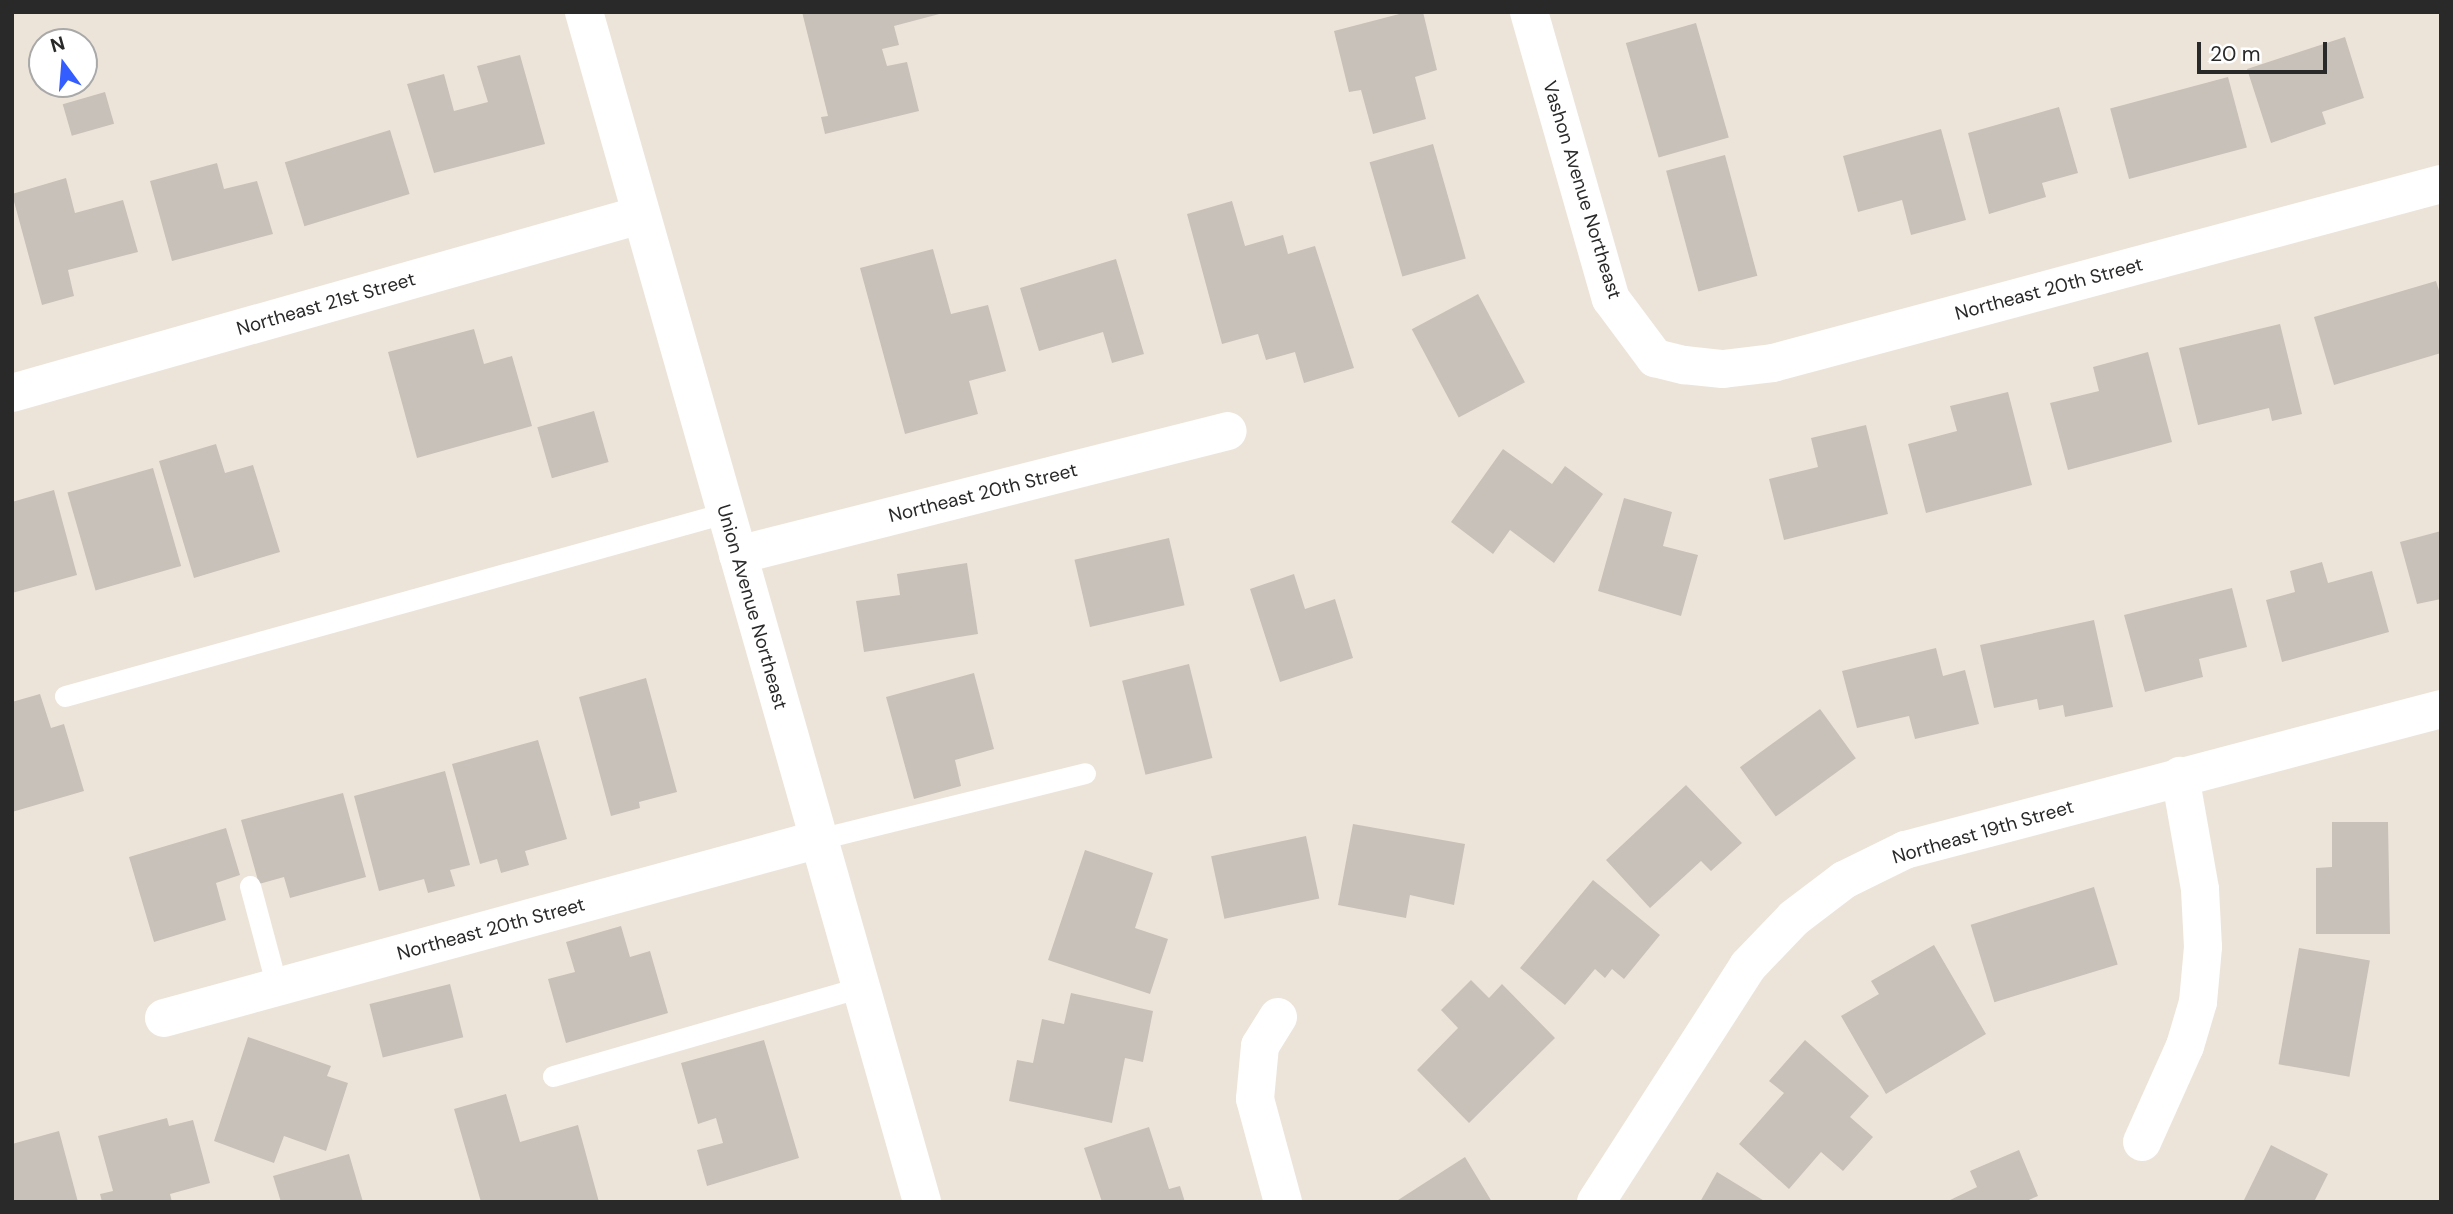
<!DOCTYPE html>
<html>
<head>
<meta charset="utf-8">
<style>
  body { margin:0 }
  #map { position:relative; width:2453px; height:1214px; overflow:hidden; background:#ede4d9; font-family:"DM Sans",sans-serif }
  div>[style] { position:absolute }
  .building>* { inset:0; background:#c8c1b9; transform-origin:0 0 }
  .lane>* { height:21px; margin:-10.5px; padding:0 10.5px; transform-origin:10.5px; border-radius:10.5px; background:#fff }
  .street>* { height:38px; margin:-19px; padding:0 19px; transform-origin:19px; border-radius:19px; background:#fff }
  .secondary>* { height:38px; margin:-19px; padding:0 19px; transform-origin:19px; border-radius:19px; background:#fff }
  span { translate:-50% -50%; white-space:nowrap; text-align:center; line-height:1.15; -webkit-text-stroke:6px #fff; paint-order:stroke }
  .street-label { font-size:19px; color:#292929 }
  .frame { position:absolute; inset:0; border:14px solid #292929; pointer-events:none }
  .north { position:absolute; left:28px; top:28px; width:70px; height:70px; box-sizing:border-box; background:#fff; border:2px solid #a9a9a9; border-radius:50%; rotate:344deg; font-size:19px; font-weight:700; line-height:28px; text-align:center; color:#292929 }
  .north::after { content:''; display:block; margin:auto; width:24px; height:32px; background:#345dff; clip-path:polygon(50% 0,100% 100%,50% 72%,0 100%) }
  .scale { position:absolute; left:2197px; top:42px; width:130px; height:32px; box-sizing:border-box; border:4px solid #292929; border-top:0; padding-left:9px; font-size:21px; line-height:24px; white-space:nowrap; color:#292929; -webkit-text-stroke:5px #fff; paint-order:stroke }
</style>
</head>
<body>
<div id="map">
  <div class="building">
    <i style="clip-path:polygon(802px 12px,947px 12px,894px 26px,899px 45px,882px 49px,887px 66px,907px 62px,919px 111px,825px 134px,821px 117px,828px 116px)"></i>
    <i style="clip-path:polygon(1407px 12px,1423px 12px,1437px 70px,1415px 77px,1426px 119px,1373px 134px,1361px 90px,1349px 92px,1334px 31px)"></i>
    <i style="left:1696px;top:23px;width:119px;height:73px;rotate:74deg"></i>
    <i style="clip-path:polygon(2345px 37px,2364px 98px,2322px 112px,2326px 124px,2271px 143px,2247px 69px)"></i>
    <i style="clip-path:polygon(520px 55px,545px 144px,434px 173px,407px 84px,444px 74px,454px 111px,488px 102px,477px 66px)"></i>
    <i style="left:2228px;top:77px;width:73px;height:122px;rotate:75deg"></i>
    <i style="left:105px;top:92px;width:33px;height:44px;rotate:74deg"></i>
    <i style="clip-path:polygon(2059px 107px,2078px 173px,2042px 183px,2046px 197px,1989px 214px,1968px 133px)"></i>
    <i style="clip-path:polygon(1941px 129px,1966px 220px,1911px 235px,1902px 200px,1858px 212px,1843px 156px)"></i>
    <i style="left:390px;top:130px;width:67px;height:110px;rotate:73deg"></i>
    <i style="left:1433px;top:144px;width:119px;height:66px;rotate:74deg"></i>
    <i style="left:1725px;top:155px;width:125px;height:61px;rotate:75deg"></i>
    <i style="clip-path:polygon(217px 163px,224px 189px,257px 181px,273px 234px,172px 261px,150px 181px)"></i>
    <i style="clip-path:polygon(66px 178px,75px 213px,123px 200px,138px 252px,68px 270px,74px 296px,42px 305px,12px 194px)"></i>
    <i style="clip-path:polygon(1232px 201px,1245px 246px,1283px 235px,1288px 254px,1315px 246px,1354px 368px,1304px 383px,1295px 352px,1266px 360px,1258px 334px,1222px 344px,1187px 214px)"></i>
    <i style="clip-path:polygon(933px 249px,951px 314px,988px 305px,1006px 371px,969px 381px,978px 414px,905px 434px,860px 268px)"></i>
    <i style="clip-path:polygon(1116px 259px,1144px 354px,1112px 363px,1103px 332px,1039px 351px,1020px 288px)"></i>
    <i style="clip-path:polygon(2436px 281px,2441px 297px,2441px 353px,2334px 385px,2314px 317px)"></i>
    <i style="left:1478px;top:294px;width:100px;height:75px;rotate:62deg"></i>
    <i style="clip-path:polygon(2280px 324px,2302px 414px,2272px 421px,2269px 408px,2198px 425px,2179px 348px)"></i>
    <i style="clip-path:polygon(474px 329px,484px 364px,512px 356px,532px 426px,417px 458px,388px 352px)"></i>
    <i style="clip-path:polygon(2148px 352px,2172px 442px,2068px 470px,2050px 403px,2099px 391px,2093px 367px)"></i>
    <i style="clip-path:polygon(2008px 392px,2032px 485px,1926px 513px,1908px 444px,1957px 431px,1950px 406px)"></i>
    <i style="left:594px;top:411px;width:53px;height:59px;rotate:74deg"></i>
    <i style="clip-path:polygon(1866px 425px,1888px 514px,1784px 540px,1769px 479px,1818px 467px,1811px 438px)"></i>
    <i style="clip-path:polygon(216px 444px,225px 473px,253px 465px,280px 552px,194px 578px,159px 461px)"></i>
    <i style="clip-path:polygon(1503px 449px,1552px 484px,1565px 466px,1603px 494px,1554px 563px,1510px 530px,1493px 554px,1451px 522px)"></i>
    <i style="left:153px;top:468px;width:102px;height:89px;rotate:74deg"></i>
    <i style="clip-path:polygon(54px 490px,77px 575px,12px 593px,12px 502px)"></i>
    <i style="clip-path:polygon(1624px 498px,1672px 512px,1663px 546px,1698px 555px,1681px 616px,1598px 591px)"></i>
    <i style="clip-path:polygon(2441px 531px,2441px 599px,2417px 604px,2400px 542px)"></i>
    <i style="left:1169px;top:538px;width:69px;height:97px;rotate:77deg"></i>
    <i style="clip-path:polygon(2322px 562px,2328px 583px,2372px 571px,2389px 632px,2282px 662px,2266px 600px,2295px 592px,2290px 571px)"></i>
    <i style="clip-path:polygon(967px 563px,978px 634px,864px 652px,856px 601px,900px 595px,897px 574px)"></i>
    <i style="clip-path:polygon(1294px 574px,1305px 609px,1335px 599px,1353px 658px,1280px 682px,1250px 589px)"></i>
    <i style="clip-path:polygon(2232px 588px,2247px 647px,2199px 659px,2203px 677px,2145px 692px,2124px 615px)"></i>
    <i style="clip-path:polygon(2094px 620px,2113px 707px,2065px 717px,2063px 705px,2039px 710px,2037px 699px,1994px 708px,1980px 645px)"></i>
    <i style="clip-path:polygon(1936px 648px,1943px 676px,1965px 670px,1979px 724px,1915px 739px,1909px 716px,1857px 728px,1842px 671px)"></i>
    <i style="left:1189px;top:664px;width:97px;height:69px;rotate:76deg"></i>
    <i style="clip-path:polygon(974px 673px,994px 749px,955px 760px,961px 786px,914px 799px,886px 697px)"></i>
    <i style="clip-path:polygon(646px 678px,677px 792px,639px 802px,640px 808px,611px 816px,579px 697px)"></i>
    <i style="clip-path:polygon(40px 694px,51px 728px,64px 724px,84px 791px,12px 812px,12px 702px)"></i>
    <i style="left:1820px;top:709px;width:61px;height:99px;rotate:54deg"></i>
    <i style="clip-path:polygon(538px 740px,567px 839px,525px 851px,529px 865px,501px 873px,497px 859px,480px 864px,452px 764px)"></i>
    <i style="clip-path:polygon(445px 771px,470px 865px,450px 870px,455px 886px,428px 893px,424px 879px,379px 891px,354px 796px)"></i>
    <i style="clip-path:polygon(1686px 785px,1742px 843px,1711px 871px,1701px 861px,1650px 908px,1606px 860px)"></i>
    <i style="clip-path:polygon(343px 793px,366px 877px,290px 898px,284px 877px,259px 884px,241px 820px)"></i>
    <i style="clip-path:polygon(2332px 822px,2388px 822px,2390px 934px,2316px 934px,2316px 868px,2332px 867px)"></i>
    <i style="clip-path:polygon(1353px 824px,1465px 844px,1454px 905px,1410px 895px,1406px 918px,1338px 905px)"></i>
    <i style="clip-path:polygon(226px 828px,240px 875px,216px 883px,226px 920px,154px 942px,129px 857px)"></i>
    <i style="left:1306px;top:836px;width:64px;height:97px;rotate:78deg"></i>
    <i style="clip-path:polygon(1085px 850px,1153px 873px,1135px 928px,1168px 939px,1150px 994px,1048px 960px)"></i>
    <i style="clip-path:polygon(1593px 880px,1660px 935px,1624px 979px,1612px 969px,1605px 978px,1595px 969px,1565px 1005px,1520px 968px)"></i>
    <i style="left:2094px;top:887px;width:81px;height:129px;rotate:73deg"></i>
    <i style="clip-path:polygon(621px 926px,630px 957px,650px 951px,668px 1013px,566px 1043px,548px 979px,575px 972px,566px 942px)"></i>
    <i style="clip-path:polygon(1934px 945px,1986px 1034px,1886px 1094px,1841px 1016px,1879px 994px,1871px 981px)"></i>
    <i style="left:2299px;top:948px;width:72px;height:118px;rotate:10deg"></i>
    <i style="clip-path:polygon(1471px 980px,1489px 998px,1502px 984px,1555px 1038px,1469px 1123px,1417px 1070px,1458px 1028px,1441px 1010px)"></i>
    <i style="left:450px;top:984px;width:55px;height:83px;rotate:76deg"></i>
    <i style="clip-path:polygon(1071px 993px,1153px 1011px,1143px 1062px,1125px 1058px,1112px 1123px,1009px 1101px,1017px 1060px,1033px 1063px,1042px 1019px,1064px 1024px)"></i>
    <i style="clip-path:polygon(248px 1037px,331px 1066px,327px 1076px,348px 1083px,326px 1151px,284px 1136px,274px 1163px,214px 1141px)"></i>
    <i style="clip-path:polygon(764px 1040px,799px 1158px,707px 1186px,697px 1150px,723px 1143px,716px 1118px,698px 1124px,681px 1063px)"></i>
    <i style="clip-path:polygon(1805px 1040px,1869px 1096px,1850px 1117px,1873px 1137px,1843px 1171px,1821px 1152px,1789px 1189px,1739px 1144px,1784px 1093px,1769px 1081px)"></i>
    <i style="clip-path:polygon(506px 1094px,520px 1142px,578px 1125px,599px 1202px,481px 1202px,454px 1109px)"></i>
    <i style="clip-path:polygon(167px 1118px,169px 1126px,193px 1120px,210px 1183px,170px 1194px,172px 1202px,102px 1202px,100px 1194px,113px 1191px,98px 1136px)"></i>
    <i style="clip-path:polygon(1149px 1127px,1169px 1189px,1180px 1186px,1185px 1202px,1102px 1202px,1084px 1148px)"></i>
    <i style="clip-path:polygon(59px 1131px,78px 1202px,12px 1202px,12px 1144px)"></i>
    <i style="clip-path:polygon(2271px 1145px,2328px 1174px,2314px 1202px,2243px 1202px)"></i>
    <i style="clip-path:polygon(2019px 1150px,2038px 1196px,2024px 1202px,1946px 1202px,1977px 1187px,1970px 1171px)"></i>
    <i style="clip-path:polygon(349px 1154px,363px 1202px,281px 1202px,273px 1176px)"></i>
    <i style="clip-path:polygon(1465px 1157px,1492px 1202px,1395px 1202px)"></i>
    <i style="clip-path:polygon(1717px 1172px,1766px 1202px,1700px 1202px)"></i>
  </div>
  <div class="lane">
    <i style="left:65px;top:696px;width:685px;rotate:-15.5deg"></i>
    <i style="left:819px;top:839px;width:274px;rotate:-13.9deg"></i>
    <i style="left:250px;top:886px;width:105px;rotate:75deg"></i>
    <i style="left:553px;top:1076px;width:321px;rotate:-16.1deg"></i>
  </div>
  <div class="street">
    <i style="left:1529px;top:12px;width:298px;rotate:74.1deg"></i>
    <i style="left:1611px;top:299px;width:74px;rotate:53.3deg"></i>
    <i style="left:1655px;top:358px;width:30px;rotate:14deg"></i>
    <i style="left:1684px;top:365px;width:39px;rotate:6deg"></i>
    <i style="left:1723px;top:369px;width:50px;rotate:-6.8deg"></i>
    <i style="left:1773px;top:363px;width:692px;rotate:-15deg"></i>
    <i style="left:12px;top:393px;width:653px;rotate:-15.82deg"></i>
    <i style="left:738px;top:555px;width:505px;rotate:-14.2deg"></i>
    <i style="left:1278px;top:1017px;width:34px;rotate:122deg"></i>
    <i style="left:1260px;top:1046px;width:53px;rotate:95.4deg"></i>
    <i style="left:1255px;top:1099px;width:107px;rotate:74.8deg"></i>
    <i style="left:164px;top:1018px;width:679px;rotate:-15.28deg"></i>
    <i style="left:2142px;top:1142px;width:105px;rotate:-65.9deg"></i>
    <i style="left:2185px;top:1046px;width:46px;rotate:-73.5deg"></i>
    <i style="left:2198px;top:1002px;width:55px;rotate:-84.8deg"></i>
    <i style="left:2203px;top:947px;width:58px;rotate:-93deg"></i>
    <i style="left:2200px;top:889px;width:115px;rotate:-100deg"></i>
    <i style="left:1596px;top:1202px;width:281px;rotate:-57.2deg"></i>
    <i style="left:1748px;top:966px;width:66px;rotate:-46.2deg"></i>
    <i style="left:1794px;top:918px;width:63px;rotate:-37.2deg"></i>
    <i style="left:1844px;top:880px;width:68px;rotate:-26.2deg"></i>
    <i style="left:1905px;top:850px;width:554px;rotate:-14.74deg"></i>
  </div>
  <div class="secondary">
    <i style="left:584px;top:12px;width:1237px;rotate:74.14deg"></i>
  </div>
  <div class="street-label">
    <span style="left:1582px;top:190px;rotate:73deg">Vashon Avenue Northeast</span>
    <span style="left:2049px;top:289px;rotate:-15deg">Northeast 20th Street</span>
    <span style="left:326px;top:304px;rotate:-16deg">Northeast 21st Street</span>
    <span style="left:983px;top:493px;rotate:-14deg">Northeast 20th Street</span>
    <span style="left:752px;top:607px;rotate:74deg">Union Avenue Northeast</span>
    <span style="left:1983px;top:832px;rotate:-16deg">Northeast 19th Street</span>
    <span style="left:491px;top:929px;rotate:-15deg">Northeast 20th Street</span>
  </div>
  <div class="frame"></div>
  <div class="north">N</div>
  <div class="scale">20 m</div>
</div>
</body>
</html>
